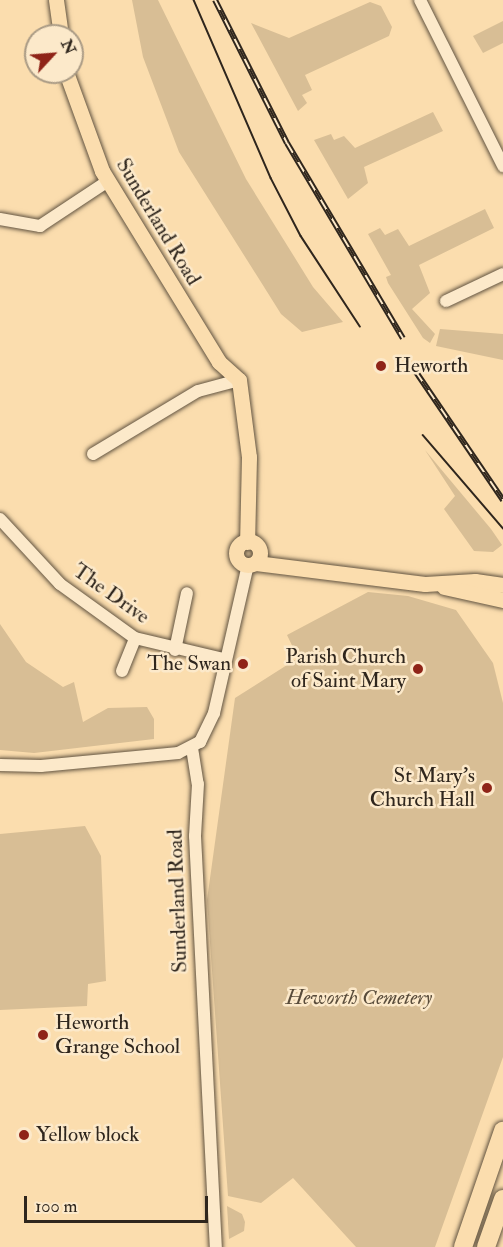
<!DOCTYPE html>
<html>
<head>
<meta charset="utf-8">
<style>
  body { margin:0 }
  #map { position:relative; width:503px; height:1247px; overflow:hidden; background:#fbddae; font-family:"IM FELL Double Pica",serif }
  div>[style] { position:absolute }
  .green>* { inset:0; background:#d8be95 }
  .roads { filter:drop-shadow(0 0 2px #625441) drop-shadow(0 0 2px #625441) }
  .minor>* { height:12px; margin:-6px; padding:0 6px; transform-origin:6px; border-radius:6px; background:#fce9ca }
  .major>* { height:15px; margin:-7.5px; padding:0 7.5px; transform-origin:7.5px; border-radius:7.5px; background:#fbddae }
  .major>.ring { margin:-7.5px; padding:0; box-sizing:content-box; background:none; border:15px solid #fbddae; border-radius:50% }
  .highway>* { height:18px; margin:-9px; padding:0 9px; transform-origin:9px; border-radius:9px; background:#fbddae }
  .tram>* { height:1.5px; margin:-0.75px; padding:0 0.75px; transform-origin:0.75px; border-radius:0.75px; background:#2f261d }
  .rail>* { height:6px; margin-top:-3px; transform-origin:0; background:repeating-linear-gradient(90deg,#fce9ca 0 11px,#2f261d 0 22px); box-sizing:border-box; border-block:2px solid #2f261d }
  .dots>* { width:16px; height:16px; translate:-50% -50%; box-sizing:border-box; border:3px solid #fce9ca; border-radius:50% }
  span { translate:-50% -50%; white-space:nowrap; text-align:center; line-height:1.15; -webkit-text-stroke:5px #fce9ca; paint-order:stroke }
  .street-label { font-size:21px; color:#2f261d }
  .poi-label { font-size:21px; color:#2f261d }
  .left { translate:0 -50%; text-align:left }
  .right { translate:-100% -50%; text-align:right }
  .park-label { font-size:21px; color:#594c3b; font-style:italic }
  .north { position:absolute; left:24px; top:24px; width:60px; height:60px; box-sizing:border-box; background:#fce9ca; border:2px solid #aa9b85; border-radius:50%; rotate:64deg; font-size:16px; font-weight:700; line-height:24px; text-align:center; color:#2f261d }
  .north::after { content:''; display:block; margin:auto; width:21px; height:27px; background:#8f2418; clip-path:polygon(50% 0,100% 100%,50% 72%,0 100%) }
  .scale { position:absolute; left:24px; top:1196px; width:184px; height:27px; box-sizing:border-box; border:3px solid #2f261d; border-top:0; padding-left:8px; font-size:18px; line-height:21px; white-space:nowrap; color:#2f261d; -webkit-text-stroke:4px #fce9ca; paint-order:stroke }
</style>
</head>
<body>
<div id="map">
  <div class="green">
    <i style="clip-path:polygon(132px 0,158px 0,246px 179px,313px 287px,343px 322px,302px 332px,281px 314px,179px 152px,143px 57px)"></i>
    <i style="clip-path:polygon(370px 2px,381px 6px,392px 27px,389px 36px,305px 75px,312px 90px,302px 95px,307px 103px,298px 111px,251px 23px,289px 38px)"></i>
    <i style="clip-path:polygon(503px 21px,503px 43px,483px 53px,473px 36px)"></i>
    <i style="clip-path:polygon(433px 112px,443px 131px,364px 167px,368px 183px,348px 199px,314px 140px,331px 134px,334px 140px,344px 136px,355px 148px)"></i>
    <i style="clip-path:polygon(485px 209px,494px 228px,419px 265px,430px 293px,412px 309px,435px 334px,430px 343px,423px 338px,388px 283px,386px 277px,391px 275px,368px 234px,380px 228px,385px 235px,398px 229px,409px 246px)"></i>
    <i style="clip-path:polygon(440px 329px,503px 334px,503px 360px,436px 346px)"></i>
    <i style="clip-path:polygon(425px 450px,491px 529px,502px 545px,493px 552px,474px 551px,444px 509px,455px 496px)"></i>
    <i style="clip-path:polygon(368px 592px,408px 596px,456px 610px,493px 663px,503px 703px,503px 1057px,435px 1247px,356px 1247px,293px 1178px,261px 1203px,228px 1196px,207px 900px,235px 698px,298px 658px,287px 635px)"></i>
    <i style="clip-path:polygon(0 624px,26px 662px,63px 687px,74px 682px,83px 722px,108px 708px,147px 707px,154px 719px,154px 739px,34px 753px,0 750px)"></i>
    <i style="clip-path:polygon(85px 826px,101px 856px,106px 981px,88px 984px,87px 1006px,0 1010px,0 834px)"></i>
    <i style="clip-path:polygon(227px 1206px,242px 1214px,245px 1222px,244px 1231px,229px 1239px)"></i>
  </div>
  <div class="roads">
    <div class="minor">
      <i style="left:420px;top:0;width:186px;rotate:63.4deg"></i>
      <i style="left:0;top:219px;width:41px;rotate:9.9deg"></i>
      <i style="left:40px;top:226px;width:82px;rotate:-33.5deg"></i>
      <i style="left:446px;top:301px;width:63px;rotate:-25.3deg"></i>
      <i style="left:93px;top:454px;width:122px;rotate:-31deg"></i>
      <i style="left:198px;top:391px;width:42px;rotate:-15deg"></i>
      <i style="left:0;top:519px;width:88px;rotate:47.3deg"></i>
      <i style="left:60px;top:584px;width:92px;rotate:35.8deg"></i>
      <i style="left:135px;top:638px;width:90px;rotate:13.4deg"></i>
      <i style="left:175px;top:650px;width:58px;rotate:-78.1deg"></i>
      <i style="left:122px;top:671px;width:35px;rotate:-68deg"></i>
      <i style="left:192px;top:748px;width:36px;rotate:81deg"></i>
      <i style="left:198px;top:784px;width:52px;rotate:93.3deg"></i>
      <i style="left:195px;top:836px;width:412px;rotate:87.1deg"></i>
      <i style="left:0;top:765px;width:41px;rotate:1.4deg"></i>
      <i style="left:41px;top:766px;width:138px;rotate:-5.4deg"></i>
      <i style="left:178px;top:753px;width:25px;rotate:-27deg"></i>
      <i style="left:200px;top:742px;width:32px;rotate:-64deg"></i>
      <i style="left:214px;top:713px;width:152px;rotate:-77.1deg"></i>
    </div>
    <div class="major">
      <i style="left:56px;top:0;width:36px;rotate:82deg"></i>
      <i style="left:66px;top:72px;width:105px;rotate:70deg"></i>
      <i style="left:102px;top:171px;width:224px;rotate:58.5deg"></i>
      <i style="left:219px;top:362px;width:27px;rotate:42deg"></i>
      <i style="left:239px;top:380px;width:78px;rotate:82.6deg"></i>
      <i style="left:249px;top:457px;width:85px;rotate:91.3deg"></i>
      <i class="ring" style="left:236px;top:541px;width:9px;height:9px"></i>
      <i style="left:256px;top:563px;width:170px;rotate:7.1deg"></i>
      <i style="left:425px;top:584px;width:50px;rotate:-3.4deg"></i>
      <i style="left:475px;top:581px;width:28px;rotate:8deg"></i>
      <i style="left:444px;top:587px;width:60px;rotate:12.4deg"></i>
    </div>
    <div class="highway">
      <i style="left:463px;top:1247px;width:123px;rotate:-71deg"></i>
      <i style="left:486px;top:1247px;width:51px;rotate:-70.5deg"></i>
    </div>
  </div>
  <div class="tram">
    <i style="left:194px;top:0;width:194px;rotate:66.6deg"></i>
    <i style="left:271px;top:178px;width:65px;rotate:62.7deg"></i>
    <i style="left:301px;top:236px;width:108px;rotate:56.8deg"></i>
    <i style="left:423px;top:435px;width:123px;rotate:49.3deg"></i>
  </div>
  <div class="rail">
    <i style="left:215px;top:0;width:160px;rotate:63.3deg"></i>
    <i style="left:287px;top:143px;width:227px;rotate:59.3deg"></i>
    <i style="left:416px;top:372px;width:155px;rotate:55.8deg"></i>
  </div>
  <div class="dots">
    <i style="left:381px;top:366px;background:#8f2418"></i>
    <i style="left:243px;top:664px;background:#8f2418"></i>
    <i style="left:418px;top:669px;background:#8f2418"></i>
    <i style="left:487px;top:788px;background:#8f2418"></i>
    <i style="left:43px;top:1035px;background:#8f2418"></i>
    <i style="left:24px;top:1135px;background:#8f2418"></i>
  </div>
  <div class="street-label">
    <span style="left:158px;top:222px;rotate:59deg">Sunderland Road</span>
    <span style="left:111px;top:594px;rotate:35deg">The Drive</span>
    <span style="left:178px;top:901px;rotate:-92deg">Sunderland Road</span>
  </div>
  <div class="poi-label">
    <span class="left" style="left:394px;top:366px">Heworth</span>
    <span class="right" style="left:406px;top:669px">Parish Church<br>of Saint Mary</span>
    <span class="right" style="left:231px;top:664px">The Swan</span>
    <span class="right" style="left:475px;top:788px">St Mary's<br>Church Hall</span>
    <span class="left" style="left:55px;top:1035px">Heworth<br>Grange School</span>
    <span class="left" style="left:36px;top:1135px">Yellow block</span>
  </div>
  <div class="park-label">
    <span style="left:359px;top:998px">Heworth Cemetery</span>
  </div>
  <div class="north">N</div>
  <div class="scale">100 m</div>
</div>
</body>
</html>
